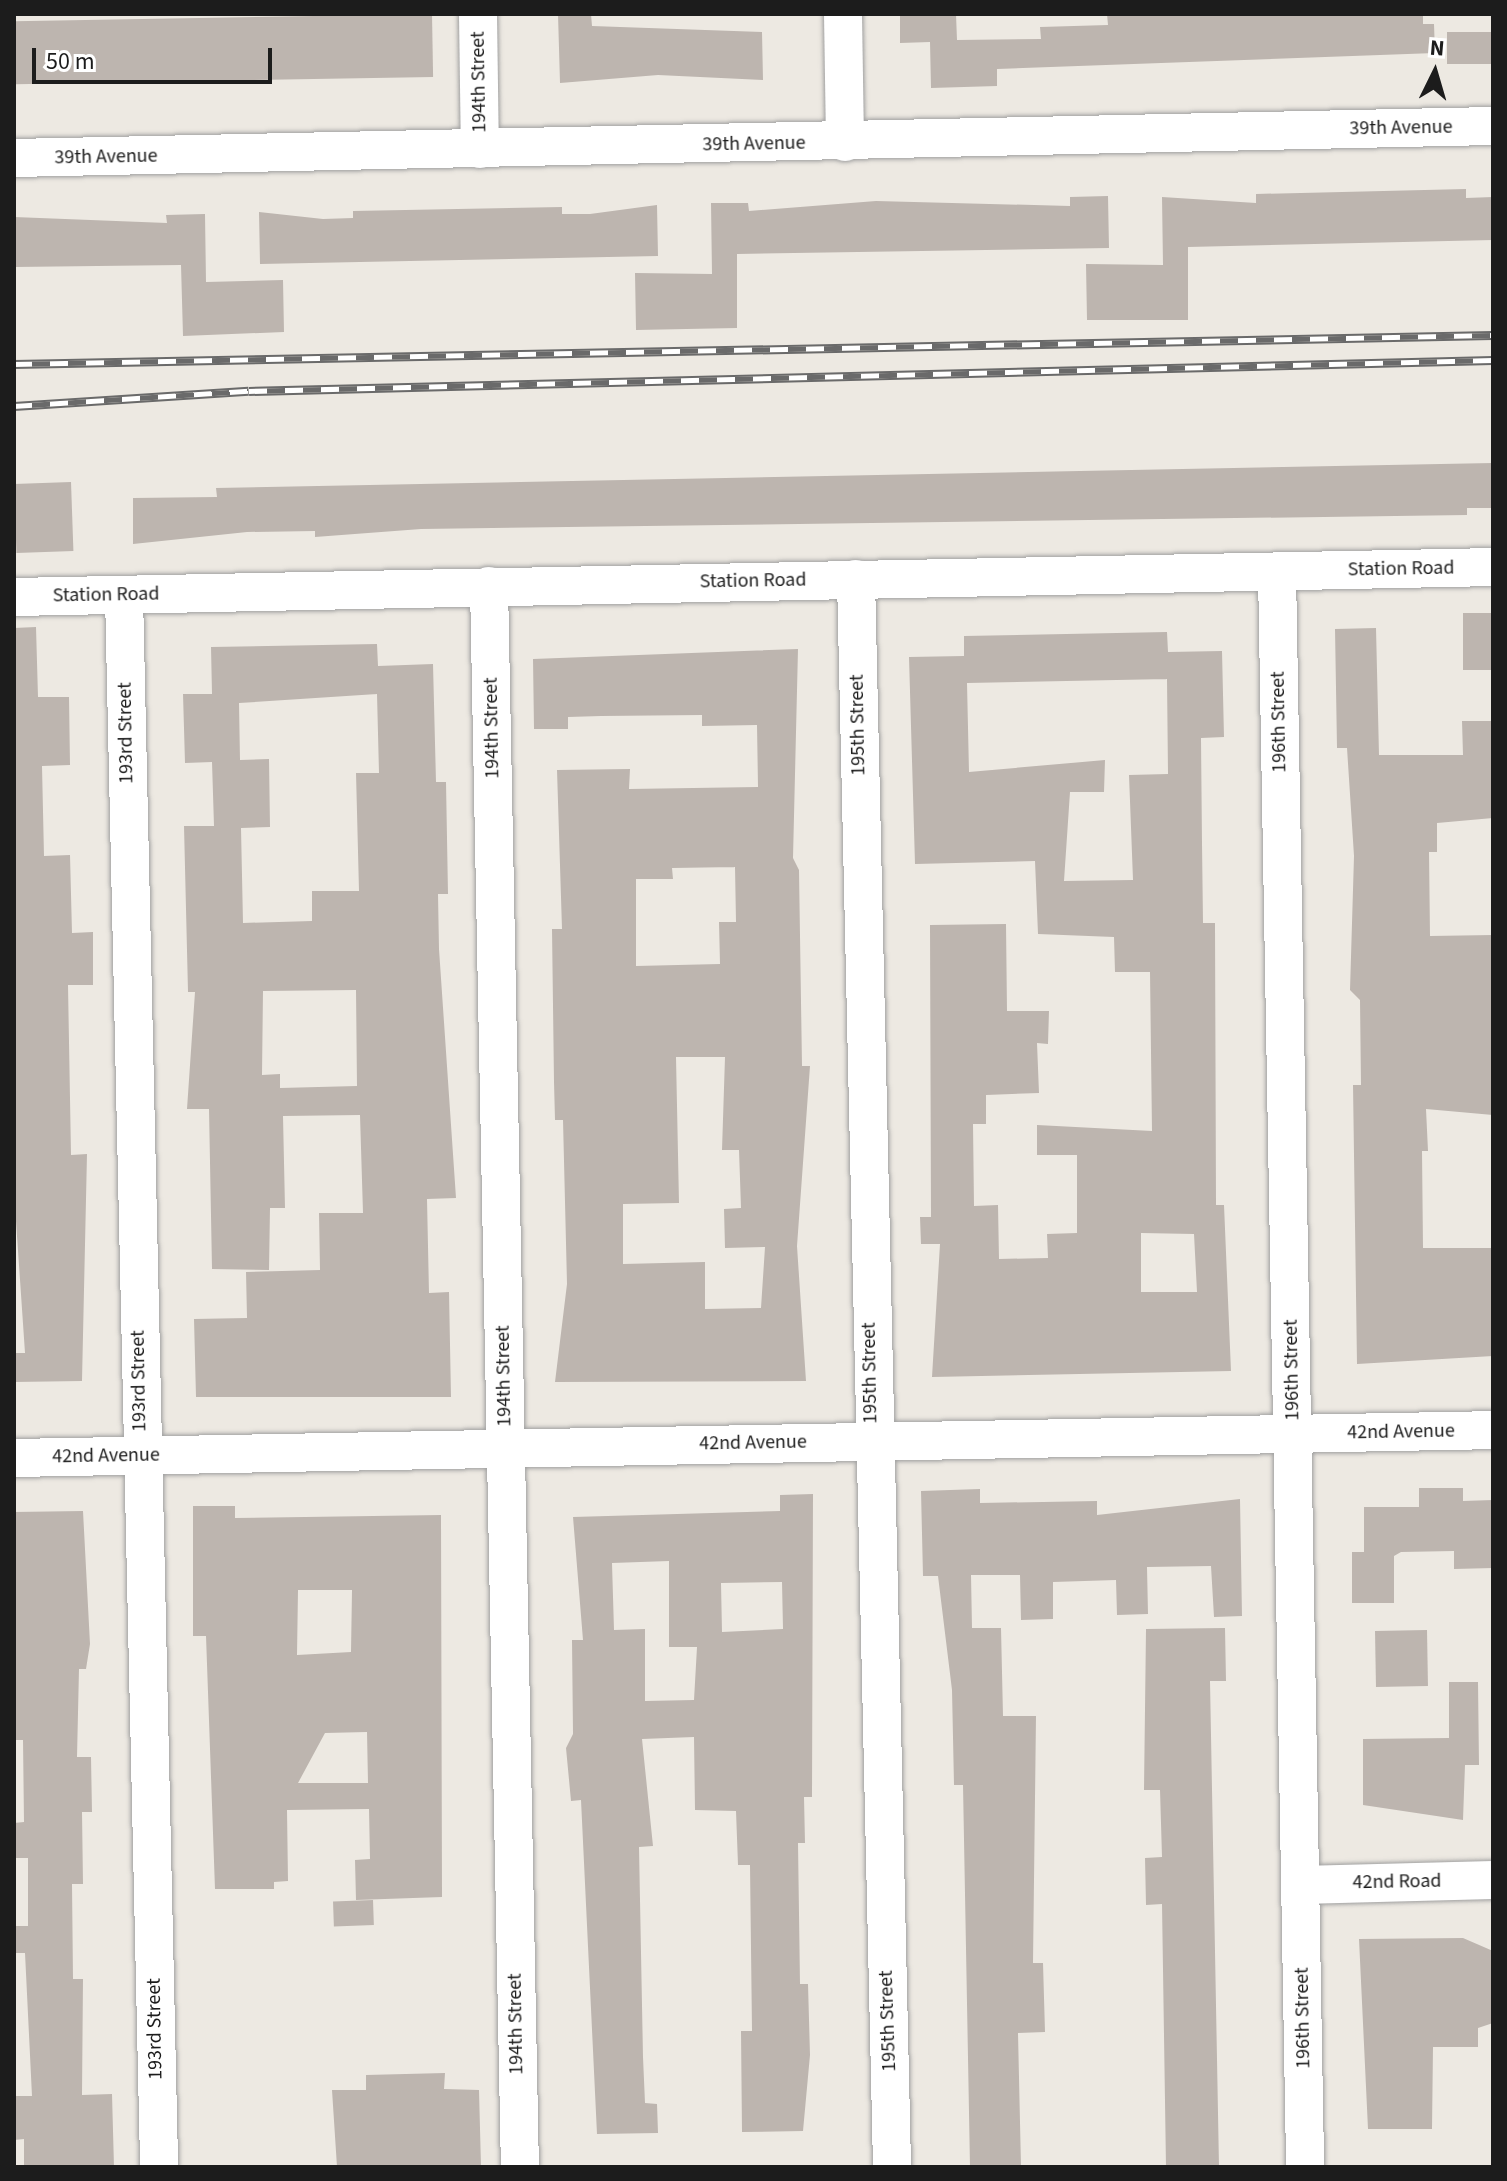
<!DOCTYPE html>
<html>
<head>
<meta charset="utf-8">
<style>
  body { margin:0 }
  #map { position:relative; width:1507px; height:2181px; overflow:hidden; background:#ede9e2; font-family:"Source Sans 3",sans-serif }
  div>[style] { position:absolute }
  .building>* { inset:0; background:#bdb5af; transform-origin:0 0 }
  .roads { filter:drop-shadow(0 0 2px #a0a0a0) drop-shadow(0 0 2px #a0a0a0) }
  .minor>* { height:38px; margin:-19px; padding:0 19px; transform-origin:19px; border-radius:19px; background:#fff }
  .rail>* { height:9px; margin-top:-4.5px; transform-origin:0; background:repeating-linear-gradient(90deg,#fff 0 18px,#6a6a6a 0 36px); box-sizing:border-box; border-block:2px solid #6a6a6a }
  span { translate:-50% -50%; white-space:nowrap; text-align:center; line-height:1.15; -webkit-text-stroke:8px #fff; paint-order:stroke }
  .street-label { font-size:20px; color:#1c1c1c }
  .frame { position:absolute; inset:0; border:16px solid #1c1c1c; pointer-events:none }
  .north { position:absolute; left:1395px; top:32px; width:80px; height:80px; -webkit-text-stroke:6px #fff; paint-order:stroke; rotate:5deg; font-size:22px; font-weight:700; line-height:32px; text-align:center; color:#1c1c1c }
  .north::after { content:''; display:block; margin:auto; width:28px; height:36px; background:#1c1c1c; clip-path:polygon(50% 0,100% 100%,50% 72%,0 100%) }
  .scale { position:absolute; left:32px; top:48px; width:240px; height:36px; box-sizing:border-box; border:4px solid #1c1c1c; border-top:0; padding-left:10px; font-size:24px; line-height:28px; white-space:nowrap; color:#1c1c1c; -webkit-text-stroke:6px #fff; paint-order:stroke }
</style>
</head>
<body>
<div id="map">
  <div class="building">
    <i style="left:432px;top:14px;width:63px;height:418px;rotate:89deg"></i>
    <i style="clip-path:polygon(558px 14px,591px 14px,592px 26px,762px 32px,763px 80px,658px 75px,560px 83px)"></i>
    <i style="clip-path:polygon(900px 14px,956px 14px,957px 40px,1041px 39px,1040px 27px,1108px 25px,1107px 14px,1423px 14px,1423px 24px,1434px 24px,1435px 53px,997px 69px,997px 86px,931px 88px,930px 42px,900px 43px)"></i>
    <i style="left:1493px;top:32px;width:32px;height:46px;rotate:90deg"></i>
    <i style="clip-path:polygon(1466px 189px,1466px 198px,1493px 197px,1493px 240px,1188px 247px,1188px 320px,1087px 320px,1086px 264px,1163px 265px,1162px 197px,1256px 203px,1256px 194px)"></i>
    <i style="clip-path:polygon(1108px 196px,1109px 248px,737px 254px,737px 328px,636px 330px,635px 273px,712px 274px,711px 203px,748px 203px,749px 211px,876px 201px,1070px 206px,1070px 197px)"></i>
    <i style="clip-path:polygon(657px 205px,658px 256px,260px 264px,259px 212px,323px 219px,353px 218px,353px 211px,562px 207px,562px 214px,590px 214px)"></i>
    <i style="clip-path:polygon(205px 214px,206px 282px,283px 280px,284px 332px,183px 336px,181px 265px,14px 267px,14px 217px,167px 223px,166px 215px)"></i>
    <i style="clip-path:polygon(1493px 463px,1493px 508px,1467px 508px,1467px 515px,421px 529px,315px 537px,315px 531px,247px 532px,133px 544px,133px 498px,217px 497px,216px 488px)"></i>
    <i style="left:71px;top:482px;width:69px;height:57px;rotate:88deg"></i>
    <i style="left:1493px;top:613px;width:57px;height:30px;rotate:90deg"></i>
    <i style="clip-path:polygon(36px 627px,38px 697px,69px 697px,70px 765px,42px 766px,44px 856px,70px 855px,72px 933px,93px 932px,93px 985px,68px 985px,71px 1155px,87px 1154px,82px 1381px,14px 1382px,14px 1353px,25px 1353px,14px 1192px,14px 628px)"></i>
    <i style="clip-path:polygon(1376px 628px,1379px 755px,1463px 755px,1462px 721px,1493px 721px,1493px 818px,1437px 823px,1437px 852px,1429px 852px,1430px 936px,1493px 935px,1493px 1115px,1426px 1109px,1428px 1151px,1422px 1151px,1423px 1248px,1493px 1248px,1493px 1356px,1357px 1364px,1353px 1085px,1361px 1085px,1360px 1000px,1350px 990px,1354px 856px,1347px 748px,1337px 748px,1335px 629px)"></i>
    <i style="clip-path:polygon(evenodd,1167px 632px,1168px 652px,1222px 651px,1224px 737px,1201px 738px,1202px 843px,1203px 923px,1215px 923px,1216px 1205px,1224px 1205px,1231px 1371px,932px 1377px,940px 1244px,921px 1244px,920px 1217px,931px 1217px,930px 925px,1006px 924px,1007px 1011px,1049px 1011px,1048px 1044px,1037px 1043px,1039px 1093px,986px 1095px,986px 1124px,973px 1124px,974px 1206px,998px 1205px,999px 1259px,1048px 1258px,1047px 1234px,1077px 1233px,1077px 1155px,1037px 1155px,1037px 1125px,1152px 1131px,1150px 972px,1115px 972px,1114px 937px,1038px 934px,1035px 861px,915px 864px,909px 657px,964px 656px,964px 636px,1167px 632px,1167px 679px,1168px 774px,1129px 775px,1133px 880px,1064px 881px,1070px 792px,1104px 792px,1105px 760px,969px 772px,967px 683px,1167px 679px,1167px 632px,1141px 1233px,1194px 1234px,1197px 1292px,1141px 1292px,1141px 1233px)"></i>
    <i style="clip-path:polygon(evenodd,377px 644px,378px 666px,433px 664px,436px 782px,446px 782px,448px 894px,438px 894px,439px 949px,456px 1198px,427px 1199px,429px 1293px,449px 1292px,451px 1397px,196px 1397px,194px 1319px,247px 1318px,246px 1272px,320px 1270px,319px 1213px,363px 1213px,360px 1115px,283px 1116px,285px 1208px,270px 1208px,269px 1270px,212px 1269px,209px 1109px,187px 1109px,195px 992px,188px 992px,184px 826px,214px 826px,212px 762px,185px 763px,183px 694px,212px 694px,211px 647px,377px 644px,377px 694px,379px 773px,356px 773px,359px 891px,312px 891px,312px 921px,243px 923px,241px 828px,270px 827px,269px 759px,240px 760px,239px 703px,377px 694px,377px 644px,356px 990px,357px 1086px,280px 1088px,280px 1074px,262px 1075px,263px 991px,356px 990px)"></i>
    <i style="clip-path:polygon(evenodd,798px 649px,793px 858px,799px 870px,802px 1066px,810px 1066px,797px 1246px,806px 1381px,555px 1382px,567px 1284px,563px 1120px,555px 1120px,554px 1082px,552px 929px,562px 929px,557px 770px,630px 769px,629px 789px,758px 787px,757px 725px,702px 726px,702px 715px,601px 716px,568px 717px,568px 729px,534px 729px,533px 659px,798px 649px,735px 867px,736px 922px,719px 922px,720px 964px,636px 966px,636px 879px,673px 879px,672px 868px,735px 867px,798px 649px,676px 1057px,725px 1057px,722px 1150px,739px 1150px,741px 1208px,724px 1209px,725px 1248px,765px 1247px,761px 1308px,705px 1309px,705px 1262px,623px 1264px,623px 1204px,679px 1203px,676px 1057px)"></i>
    <i style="clip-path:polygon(1419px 1488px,1463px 1488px,1463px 1501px,1493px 1500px,1493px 1568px,1454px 1569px,1454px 1551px,1401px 1552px,1394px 1556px,1394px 1603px,1352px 1603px,1352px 1552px,1364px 1552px,1364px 1507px,1419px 1507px)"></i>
    <i style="clip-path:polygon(980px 1489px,980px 1503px,1097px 1501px,1097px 1515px,1240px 1499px,1242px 1616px,1214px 1617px,1211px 1566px,1147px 1567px,1148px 1614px,1117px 1615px,1116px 1580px,1053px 1582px,1053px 1619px,1021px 1620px,1020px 1575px,971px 1575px,972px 1628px,1001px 1628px,1003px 1716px,1036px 1716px,1033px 1963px,1043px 1963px,1045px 2032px,1018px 2033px,1021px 2167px,970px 2167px,963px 1785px,954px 1785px,952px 1690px,938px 1576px,923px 1576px,921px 1491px)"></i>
    <i style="clip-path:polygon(evenodd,813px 1494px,812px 1797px,804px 1797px,805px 1843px,798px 1843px,800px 1984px,808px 1984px,810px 2055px,803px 2131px,742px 2132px,741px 2031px,752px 2031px,750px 1865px,738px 1865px,736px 1811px,695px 1810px,694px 1737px,642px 1739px,653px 1846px,639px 1847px,643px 2057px,645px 2103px,657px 2104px,658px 2133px,597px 2134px,581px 1800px,571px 1801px,566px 1748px,573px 1734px,572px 1640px,583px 1640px,573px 1517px,780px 1511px,780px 1495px,813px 1494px,669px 1561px,669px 1647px,697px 1647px,694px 1700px,645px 1701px,645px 1629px,614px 1630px,612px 1563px,669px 1561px,813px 1494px,782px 1582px,783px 1629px,722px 1632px,721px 1583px,782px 1582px)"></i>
    <i style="clip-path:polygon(evenodd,193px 1506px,235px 1506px,235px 1518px,441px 1515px,442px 1897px,356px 1900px,355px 1860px,370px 1859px,369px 1809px,287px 1810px,288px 1881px,274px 1882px,274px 1889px,215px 1889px,206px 1636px,193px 1636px,193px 1506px,298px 1590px,352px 1590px,351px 1652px,297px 1655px,298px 1590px,193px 1506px,367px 1732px,368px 1783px,298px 1783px,325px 1733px,367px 1732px)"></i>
    <i style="clip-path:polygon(83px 1511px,90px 1644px,86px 1669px,79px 1669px,77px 1757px,91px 1757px,92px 1812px,82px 1812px,83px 1884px,72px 1884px,73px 1979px,83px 1979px,82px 2095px,112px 2094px,114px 2167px,24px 2167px,24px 2139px,14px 2140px,14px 2096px,32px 2096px,25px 1953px,16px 1953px,16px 1926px,28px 1926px,28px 1858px,14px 1858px,14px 1823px,24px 1822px,23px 1740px,14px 1740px,14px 1512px)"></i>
    <i style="clip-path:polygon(1225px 1628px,1226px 1681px,1210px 1681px,1219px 2167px,1166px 2167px,1162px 1904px,1146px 1905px,1145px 1858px,1162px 1857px,1160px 1790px,1144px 1790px,1146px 1629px)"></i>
    <i style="left:1427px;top:1630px;width:56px;height:52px;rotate:89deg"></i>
    <i style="clip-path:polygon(1449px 1682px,1478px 1682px,1479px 1765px,1465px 1765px,1463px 1820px,1363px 1805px,1363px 1739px,1449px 1738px)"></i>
    <i style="left:373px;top:1900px;width:25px;height:40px;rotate:88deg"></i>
    <i style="clip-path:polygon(1463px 1938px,1493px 1951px,1493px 2023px,1478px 2028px,1478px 2047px,1433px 2047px,1432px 2129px,1368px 2129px,1359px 1939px)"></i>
    <i style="clip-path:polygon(445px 2073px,444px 2089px,479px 2090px,481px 2167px,337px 2167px,332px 2090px,366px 2090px,366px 2075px)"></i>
  </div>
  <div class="roads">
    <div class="minor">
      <i style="left:478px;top:14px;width:135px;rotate:89.2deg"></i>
      <i style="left:843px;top:14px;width:128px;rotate:89.1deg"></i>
      <i style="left:14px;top:158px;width:1479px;rotate:-1.24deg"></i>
      <i style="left:1277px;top:572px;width:1595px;rotate:88.99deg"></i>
      <i style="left:856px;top:579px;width:1588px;rotate:88.7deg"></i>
      <i style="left:489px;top:586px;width:1581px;rotate:88.88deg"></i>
      <i style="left:124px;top:595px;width:1572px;rotate:88.72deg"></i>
      <i style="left:14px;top:597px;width:1479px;rotate:-1.16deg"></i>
      <i style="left:14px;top:1458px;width:1479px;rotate:-1.08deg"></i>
      <i style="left:1301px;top:1885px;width:192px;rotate:-1.5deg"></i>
    </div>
  </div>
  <div class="rail">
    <i style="left:14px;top:364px;width:1479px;rotate:-1.12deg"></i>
    <i style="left:14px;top:406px;width:235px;rotate:-3.7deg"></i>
    <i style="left:249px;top:391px;width:1244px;rotate:-1.43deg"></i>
  </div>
  <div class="street-label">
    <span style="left:479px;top:82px;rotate:-91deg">194th Street</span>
    <span style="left:1401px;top:128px;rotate:-1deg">39th Avenue</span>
    <span style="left:754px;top:144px;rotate:-1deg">39th Avenue</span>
    <span style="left:106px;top:157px;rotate:-1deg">39th Avenue</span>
    <span style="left:1401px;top:569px;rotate:-1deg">Station Road</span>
    <span style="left:753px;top:581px;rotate:-1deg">Station Road</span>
    <span style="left:106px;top:595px;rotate:-1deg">Station Road</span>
    <span style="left:1279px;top:722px;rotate:-91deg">196th Street</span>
    <span style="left:858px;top:725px;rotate:-91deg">195th Street</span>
    <span style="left:492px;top:728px;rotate:-91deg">194th Street</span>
    <span style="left:126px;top:733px;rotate:-91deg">193rd Street</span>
    <span style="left:1292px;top:1370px;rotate:-91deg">196th Street</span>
    <span style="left:870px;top:1373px;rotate:-91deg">195th Street</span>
    <span style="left:504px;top:1376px;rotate:-91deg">194th Street</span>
    <span style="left:139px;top:1381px;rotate:-91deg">193rd Street</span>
    <span style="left:1401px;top:1432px;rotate:-1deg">42nd Avenue</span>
    <span style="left:753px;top:1443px;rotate:-1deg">42nd Avenue</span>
    <span style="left:106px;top:1456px;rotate:-1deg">42nd Avenue</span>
    <span style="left:1397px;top:1882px;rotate:-1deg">42nd Road</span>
    <span style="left:1303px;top:2018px;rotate:-91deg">196th Street</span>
    <span style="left:888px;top:2021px;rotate:-92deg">195th Street</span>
    <span style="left:516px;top:2024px;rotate:-91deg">194th Street</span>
    <span style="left:155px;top:2029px;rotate:-91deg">193rd Street</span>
  </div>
  <div class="frame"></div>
  <div class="north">N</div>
  <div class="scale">50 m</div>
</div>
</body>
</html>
